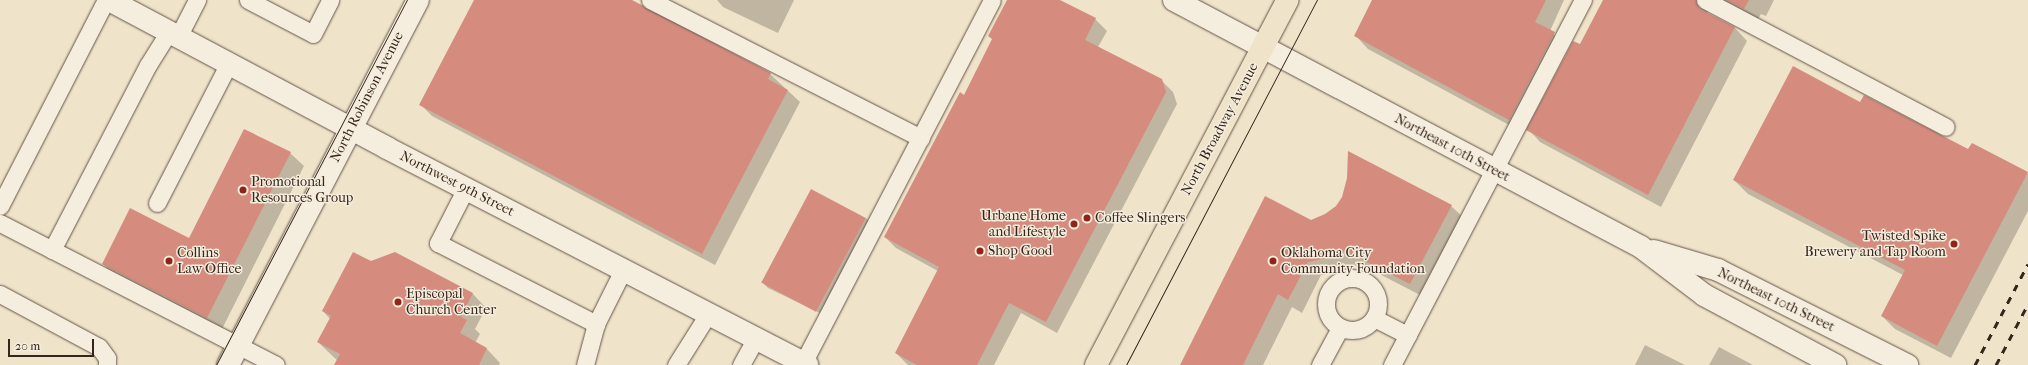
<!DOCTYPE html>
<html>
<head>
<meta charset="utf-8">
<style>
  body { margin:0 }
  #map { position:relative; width:2028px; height:365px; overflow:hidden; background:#efe3ca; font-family:"IM FELL French Canon",serif }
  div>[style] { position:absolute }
  .shadow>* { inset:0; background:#0003 }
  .building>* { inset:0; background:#d68b7f; transform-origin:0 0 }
  .roads { filter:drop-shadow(0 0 1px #645447) drop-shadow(0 0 1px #645447) }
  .service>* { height:17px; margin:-8.5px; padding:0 8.5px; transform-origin:8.5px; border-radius:8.5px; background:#f5eddd }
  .service>.ring { margin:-8.5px; padding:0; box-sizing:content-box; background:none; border:17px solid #f5eddd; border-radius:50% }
  .tertiary>* { height:22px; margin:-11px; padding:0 11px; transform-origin:11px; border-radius:11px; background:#f5eddd }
  .secondary>* { height:22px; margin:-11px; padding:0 11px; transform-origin:11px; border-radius:11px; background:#f5eddd }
  .primary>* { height:22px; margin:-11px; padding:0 11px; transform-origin:11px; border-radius:11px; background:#efe3ca }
  .tram>* { height:1px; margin:-0.5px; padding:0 0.5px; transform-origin:0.5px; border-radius:0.5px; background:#36251b }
  .rail>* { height:3px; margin-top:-1.5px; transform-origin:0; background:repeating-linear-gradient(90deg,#36251b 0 7px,transparent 0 14px) }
  .dots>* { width:11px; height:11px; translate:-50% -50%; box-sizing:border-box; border:2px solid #f5eddd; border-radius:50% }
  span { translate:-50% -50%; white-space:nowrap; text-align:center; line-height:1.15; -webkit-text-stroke:3px #f5eddd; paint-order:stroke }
  .street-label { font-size:14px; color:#36251b }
  .poi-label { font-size:14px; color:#36251b }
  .left { translate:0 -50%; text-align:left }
  .right { translate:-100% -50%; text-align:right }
  .scale { position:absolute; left:8px; top:339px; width:86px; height:18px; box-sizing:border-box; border:2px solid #36251b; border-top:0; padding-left:5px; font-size:12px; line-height:14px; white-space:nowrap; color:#36251b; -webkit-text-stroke:3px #f5eddd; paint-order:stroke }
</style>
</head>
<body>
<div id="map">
  <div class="shadow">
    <i style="clip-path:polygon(475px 0,630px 0,770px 74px,800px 102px,715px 265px,432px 116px,420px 104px)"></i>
    <i style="clip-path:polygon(717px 0,794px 0,778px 33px,723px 7px)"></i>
    <i style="clip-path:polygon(1008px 0,1058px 0,1095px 19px,1107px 31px,1098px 47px,1161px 80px,1173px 92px,1177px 104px,1057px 333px,1021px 313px,994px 365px,908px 365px,896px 353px,938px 271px,896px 248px,885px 237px,964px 96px,993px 39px)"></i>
    <i style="clip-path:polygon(1373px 0,1564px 0,1550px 31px,1567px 46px,1522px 132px,1368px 49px,1356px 36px)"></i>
    <i style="clip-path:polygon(1604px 0,1774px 0,1766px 16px,1761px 14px,1757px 21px,1709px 8px,1707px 14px,1735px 28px,1747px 41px,1661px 207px,1540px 142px,1528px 129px,1581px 46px)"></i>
    <i style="clip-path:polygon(1861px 103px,1969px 151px,1972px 144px,2028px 174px,2028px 211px,1951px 358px,1895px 329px,1882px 316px,1903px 275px,1748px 194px,1734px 180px)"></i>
    <i style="clip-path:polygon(290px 153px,304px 166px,221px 331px,116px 277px,103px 264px,190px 240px)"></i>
    <i style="clip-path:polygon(1451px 206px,1465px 219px,1424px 297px,1360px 264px,1346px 270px,1321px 275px,1302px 313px,1292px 307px,1263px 365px,1181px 365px,1311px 221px)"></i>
    <i style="clip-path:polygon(866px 218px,871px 223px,824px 315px,768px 288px,763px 283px)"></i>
    <i style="clip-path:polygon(395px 253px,473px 294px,486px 308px,475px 329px,480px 334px,475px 343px,487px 349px,500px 363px,499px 365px,342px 365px,318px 342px,330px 319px,323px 311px,371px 262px)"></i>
    <i style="clip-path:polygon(1645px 345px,1685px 365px,1635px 365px)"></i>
    <i style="clip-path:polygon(1719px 347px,1753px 365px,1709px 365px)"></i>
  </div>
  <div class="building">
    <i style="clip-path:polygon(474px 0,632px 0,771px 73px,768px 79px,788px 90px,702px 254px,419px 105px)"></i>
    <i style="clip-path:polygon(1007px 0,1060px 0,1096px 18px,1085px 40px,1162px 79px,1166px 92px,1046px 322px,1009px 303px,977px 365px,917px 365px,895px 353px,939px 267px,884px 237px,960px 92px,964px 95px,992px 39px,988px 36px)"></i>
    <i style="clip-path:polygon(1372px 0,1546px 0,1535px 22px,1555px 32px,1509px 120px,1354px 36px)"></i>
    <i style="clip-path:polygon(1603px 0,1695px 0,1700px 9px,1735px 27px,1648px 195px,1526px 130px,1573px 41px,1580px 44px)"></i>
    <i style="clip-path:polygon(1726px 0,1749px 0,1744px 9px)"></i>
    <i style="clip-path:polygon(1793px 66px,1860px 102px,1864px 95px,1968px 149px,1972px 143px,2028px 172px,1937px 346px,1881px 316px,1905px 270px,1733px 180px)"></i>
    <i style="clip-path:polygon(244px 129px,291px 152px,207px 318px,102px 264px,130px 208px,189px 238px)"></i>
    <i style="clip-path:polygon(1348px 151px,1452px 205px,1410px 284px,1345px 251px,1332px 257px,1308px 262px,1288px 300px,1278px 294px,1243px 365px,1180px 365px,1265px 196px,1311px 220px,1325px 214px,1336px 206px,1342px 197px,1347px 178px)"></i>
    <i style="left:811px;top:189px;width:62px;height:106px;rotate:28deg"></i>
    <i style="clip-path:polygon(353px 252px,371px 261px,395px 252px,473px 293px,461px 317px,467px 320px,460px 333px,487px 348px,479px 365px,334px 365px,340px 354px,317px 342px,331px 316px,322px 311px)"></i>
  </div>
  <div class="roads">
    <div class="service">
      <i style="left:248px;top:0;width:73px;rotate:27.6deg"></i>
      <i style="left:313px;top:34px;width:38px;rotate:-63deg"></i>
      <i style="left:650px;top:0;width:304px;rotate:27deg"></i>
      <i style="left:1705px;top:0;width:272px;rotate:27.8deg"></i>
      <i style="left:178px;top:37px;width:42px;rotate:-62.8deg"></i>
      <i style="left:466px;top:188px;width:62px;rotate:117deg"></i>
      <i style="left:438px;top:243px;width:178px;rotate:27.1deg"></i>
      <i style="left:596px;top:324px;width:60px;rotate:-63.4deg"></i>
      <i style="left:157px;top:203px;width:157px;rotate:-62.8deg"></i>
      <i style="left:0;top:206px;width:232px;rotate:-62.8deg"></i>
      <i style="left:0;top:223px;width:310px;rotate:27.2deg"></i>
      <i style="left:52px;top:250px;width:208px;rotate:-62.6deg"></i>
      <i style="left:148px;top:65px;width:39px;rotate:-58deg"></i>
      <i class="ring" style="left:1326px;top:278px;width:35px;height:35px"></i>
      <i style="left:0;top:294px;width:112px;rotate:28.2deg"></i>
      <i style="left:99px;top:347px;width:14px;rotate:54deg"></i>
      <i style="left:107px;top:358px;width:7px;rotate:90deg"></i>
      <i style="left:1374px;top:318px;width:38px;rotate:27deg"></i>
      <i style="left:585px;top:365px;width:42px;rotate:-75deg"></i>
      <i style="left:676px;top:365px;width:60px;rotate:-57.9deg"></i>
      <i style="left:741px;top:365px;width:31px;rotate:-61deg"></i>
      <i style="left:802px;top:365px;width:411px;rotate:-62.5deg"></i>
      <i style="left:1320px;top:365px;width:42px;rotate:-61.6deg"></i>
      <i style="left:1392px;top:365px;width:412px;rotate:-62.4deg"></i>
    </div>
    <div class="tertiary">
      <i style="left:109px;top:0;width:315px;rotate:28deg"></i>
      <i style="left:387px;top:148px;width:473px;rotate:27.3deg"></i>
      <i style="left:228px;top:365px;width:411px;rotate:-62.5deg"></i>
    </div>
    <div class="secondary">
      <i style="left:1174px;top:0;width:528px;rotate:27.87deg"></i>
      <i style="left:1641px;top:247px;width:79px;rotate:37.3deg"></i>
      <i style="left:1704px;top:295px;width:149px;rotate:28.1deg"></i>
      <i style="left:1654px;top:251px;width:67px;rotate:16.5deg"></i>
      <i style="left:1718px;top:270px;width:212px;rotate:26.7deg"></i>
    </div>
    <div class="primary">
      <i style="left:1096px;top:365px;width:412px;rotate:-62.3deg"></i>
    </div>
  </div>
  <div class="tram">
    <i style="left:216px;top:365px;width:412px;rotate:-62.4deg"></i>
    <i style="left:1126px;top:365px;width:412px;rotate:-62.4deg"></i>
  </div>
  <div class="rail">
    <i style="left:1975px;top:365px;width:114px;rotate:-62.3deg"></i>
    <i style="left:1996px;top:365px;width:69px;rotate:-62.3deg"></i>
  </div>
  <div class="dots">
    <i style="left:243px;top:190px;background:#8f2418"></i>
    <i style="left:1087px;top:218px;background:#8f2418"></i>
    <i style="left:1074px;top:224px;background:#8f2418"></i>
    <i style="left:1954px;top:244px;background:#8f2418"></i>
    <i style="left:980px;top:251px;background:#8f2418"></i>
    <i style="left:169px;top:261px;background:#8f2418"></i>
    <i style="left:1273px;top:261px;background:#8f2418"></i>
    <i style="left:398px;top:302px;background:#8f2418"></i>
  </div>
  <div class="street-label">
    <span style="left:367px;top:97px;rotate:-63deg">North Robinson Avenue</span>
    <span style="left:1220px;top:129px;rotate:-62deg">North Broadway Avenue</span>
    <span style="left:1452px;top:148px;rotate:28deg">Northeast 10th Street</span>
    <span style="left:457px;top:184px;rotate:27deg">Northwest 9th Street</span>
    <span style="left:1776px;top:300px;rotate:26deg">Northeast 10th Street</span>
  </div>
  <div class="poi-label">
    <span class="left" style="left:251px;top:190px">Promotional<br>Resources Group</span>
    <span class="right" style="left:1066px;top:224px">Urbane Home<br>and Lifestyle</span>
    <span class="left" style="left:1095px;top:218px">Coffee Slingers</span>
    <span class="right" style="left:1946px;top:244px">Twisted Spike<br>Brewery and Tap Room</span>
    <span class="left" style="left:988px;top:251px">Shop Good</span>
    <span class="left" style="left:177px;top:261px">Collins<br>Law Office</span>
    <span class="left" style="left:1281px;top:261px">Oklahoma City<br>Community Foundation</span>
    <span class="left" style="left:406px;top:302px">Episcopal<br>Church Center</span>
  </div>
  <div class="scale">20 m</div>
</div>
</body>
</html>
